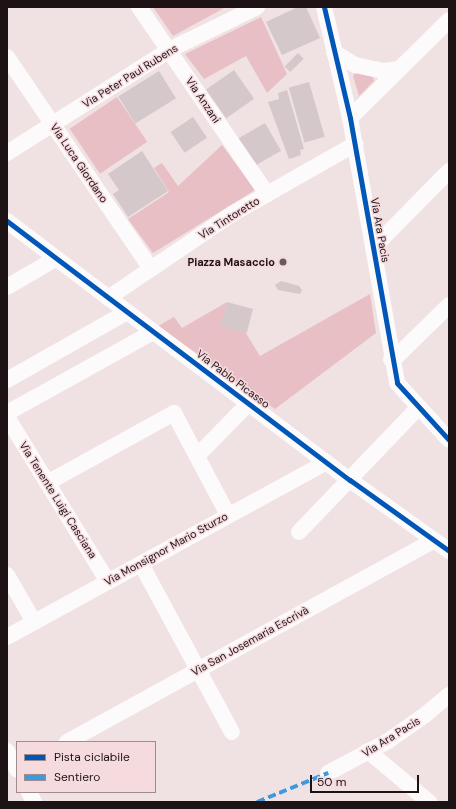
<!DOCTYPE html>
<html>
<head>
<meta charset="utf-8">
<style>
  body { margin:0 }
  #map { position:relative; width:456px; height:809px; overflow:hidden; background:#f0e1e3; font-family:"DM Sans",sans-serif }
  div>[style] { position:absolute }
  .green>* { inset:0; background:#e9bfc6; transform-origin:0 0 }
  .building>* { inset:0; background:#d4c8ca; transform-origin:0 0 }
  .minor>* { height:16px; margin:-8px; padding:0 8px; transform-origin:8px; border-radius:8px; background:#fdfafb }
  .quiet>* { height:4px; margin-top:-2px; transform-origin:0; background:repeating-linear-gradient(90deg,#3c9adf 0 8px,transparent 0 12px) }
  .cycleway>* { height:5px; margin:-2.5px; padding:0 2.5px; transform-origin:2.5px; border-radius:2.5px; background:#0057b8 }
  .dots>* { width:11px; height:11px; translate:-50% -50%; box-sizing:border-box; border:2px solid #f6dbde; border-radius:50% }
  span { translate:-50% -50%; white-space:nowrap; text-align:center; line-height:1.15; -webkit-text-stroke:3px #f6dbde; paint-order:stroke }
  .street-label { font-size:11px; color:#1d1315 }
  .poi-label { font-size:11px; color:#1d1315; font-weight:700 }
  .right { translate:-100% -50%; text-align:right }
  .frame { position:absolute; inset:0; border:8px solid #1d1315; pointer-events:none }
  .legend { position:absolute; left:16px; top:741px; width:140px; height:52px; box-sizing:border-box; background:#f6dbde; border:1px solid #9f8b8e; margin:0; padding:5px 7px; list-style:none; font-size:12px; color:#1d1315 }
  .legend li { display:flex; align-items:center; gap:8px; height:20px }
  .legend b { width:20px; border:1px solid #9f8b8e }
  .scale { position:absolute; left:310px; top:775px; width:109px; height:18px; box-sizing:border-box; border:2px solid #1d1315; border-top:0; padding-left:5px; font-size:12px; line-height:14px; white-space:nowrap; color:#1d1315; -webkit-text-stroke:3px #f6dbde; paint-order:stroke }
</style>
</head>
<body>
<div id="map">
  <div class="green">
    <i style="clip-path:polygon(153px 7px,226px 7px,173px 36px)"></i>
    <i style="clip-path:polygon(261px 17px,287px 74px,267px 93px,246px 56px,204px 79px,185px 54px)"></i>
    <i style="clip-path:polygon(356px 72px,373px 77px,374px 81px,359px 96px,353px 76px)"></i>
    <i style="left:117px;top:97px;width:54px;height:57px;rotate:56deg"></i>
    <i style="clip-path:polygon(222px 145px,255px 190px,153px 253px,128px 219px,169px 192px,154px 168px,162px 163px,178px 186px)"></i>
    <i style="clip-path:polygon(370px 294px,376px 333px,275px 409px,158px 326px,174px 317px,182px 328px,227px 302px,221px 326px,246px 333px,260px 356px)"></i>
  </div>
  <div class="building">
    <i style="clip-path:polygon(298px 7px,306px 7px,320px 38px,282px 55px,266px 22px)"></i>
    <i style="left:298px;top:53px;width:8px;height:19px;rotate:45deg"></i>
    <i style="left:234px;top:70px;width:35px;height:34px;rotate:55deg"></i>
    <i style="left:159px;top:71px;width:32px;height:48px;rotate:58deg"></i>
    <i style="left:309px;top:82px;width:57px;height:21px;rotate:74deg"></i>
    <i style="clip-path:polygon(287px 90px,304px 149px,300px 150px,301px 155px,289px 159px,268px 102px,279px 99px,278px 93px)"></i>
    <i style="left:193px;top:117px;width:25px;height:27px;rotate:56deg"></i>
    <i style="left:265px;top:123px;width:32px;height:32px;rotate:60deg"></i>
    <i style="clip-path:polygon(142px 151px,168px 191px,128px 217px,113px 194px,119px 190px,108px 174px)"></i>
    <i style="clip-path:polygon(281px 281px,299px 286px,302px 290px,300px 294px,278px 290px,275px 285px)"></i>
    <i style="left:227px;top:302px;width:27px;height:25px;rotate:15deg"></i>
  </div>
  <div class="minor">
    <i style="left:139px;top:7px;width:227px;rotate:55.6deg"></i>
    <i style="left:324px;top:7px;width:114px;rotate:76.8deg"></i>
    <i style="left:350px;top:118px;width:269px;rotate:79.9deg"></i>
    <i style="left:397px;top:383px;width:77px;rotate:47.6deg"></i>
    <i style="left:334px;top:52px;width:25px;rotate:32deg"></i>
    <i style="left:355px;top:65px;width:29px;rotate:12deg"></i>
    <i style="left:383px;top:71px;width:17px;rotate:-7deg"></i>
    <i style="left:7px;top:57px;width:256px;rotate:55.8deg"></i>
    <i style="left:350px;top:118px;width:139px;rotate:-44.7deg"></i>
    <i style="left:7px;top:153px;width:192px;rotate:-32.4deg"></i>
    <i style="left:169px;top:50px;width:98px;rotate:-26deg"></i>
    <i style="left:7px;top:221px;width:430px;rotate:37.1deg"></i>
    <i style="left:350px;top:480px;width:122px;rotate:35.6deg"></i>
    <i style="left:373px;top:248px;width:108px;rotate:-45.4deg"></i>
    <i style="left:7px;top:287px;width:56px;rotate:-30.3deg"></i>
    <i style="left:108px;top:298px;width:150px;rotate:-34.1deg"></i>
    <i style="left:232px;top:214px;width:142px;rotate:-29.6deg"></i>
    <i style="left:391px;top:359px;width:7px;rotate:-27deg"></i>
    <i style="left:397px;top:356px;width:73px;rotate:-44.4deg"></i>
    <i style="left:7px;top:380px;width:138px;rotate:-29.5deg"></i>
    <i style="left:7px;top:413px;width:167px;rotate:-29deg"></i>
    <i style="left:7px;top:417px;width:193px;rotate:58.5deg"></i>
    <i style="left:197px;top:456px;width:74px;rotate:-45.5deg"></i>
    <i style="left:47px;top:483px;width:145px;rotate:-28.9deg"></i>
    <i style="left:174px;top:413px;width:115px;rotate:62.1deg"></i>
    <i style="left:299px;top:532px;width:173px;rotate:-46.2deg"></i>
    <i style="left:141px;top:564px;width:191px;rotate:61.6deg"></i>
    <i style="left:7px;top:575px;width:54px;rotate:60.1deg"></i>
    <i style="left:7px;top:637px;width:364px;rotate:-28.7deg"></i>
    <i style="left:67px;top:742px;width:419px;rotate:-28.8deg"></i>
    <i style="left:7px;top:751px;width:21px;rotate:62deg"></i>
    <i style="left:368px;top:751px;width:80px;rotate:39.9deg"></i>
    <i style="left:328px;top:773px;width:68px;rotate:-28.1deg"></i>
    <i style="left:388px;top:741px;width:45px;rotate:-35.1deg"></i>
    <i style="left:425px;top:715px;width:31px;rotate:-40deg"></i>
    <i style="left:29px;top:792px;width:11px;rotate:63deg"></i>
  </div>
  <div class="quiet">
    <i style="left:257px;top:802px;width:77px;rotate:-22.2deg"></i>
  </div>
  <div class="cycleway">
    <i style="left:324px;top:7px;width:114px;rotate:76.8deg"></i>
    <i style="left:350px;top:118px;width:269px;rotate:79.9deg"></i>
    <i style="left:397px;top:383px;width:77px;rotate:47.6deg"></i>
    <i style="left:7px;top:221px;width:430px;rotate:37.1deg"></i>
    <i style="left:350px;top:480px;width:122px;rotate:35.6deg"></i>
  </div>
  <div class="dots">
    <i style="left:283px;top:262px;background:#675b5d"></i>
  </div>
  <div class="street-label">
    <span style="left:130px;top:76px;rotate:-32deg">Via Peter Paul Rubens</span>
    <span style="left:203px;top:100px;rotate:56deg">Via Anzani</span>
    <span style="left:79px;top:163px;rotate:56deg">Via Luca Giordano</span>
    <span style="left:229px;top:218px;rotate:-32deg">Via Tintoretto</span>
    <span style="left:380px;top:230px;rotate:80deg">Via Ara Pacis</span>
    <span style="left:233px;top:379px;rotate:37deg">Via Pablo Picasso</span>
    <span style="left:58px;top:500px;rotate:58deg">Via Tenente Luigi Casciana</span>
    <span style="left:166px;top:549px;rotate:-29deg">Via Monsignor Mario Sturzo</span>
    <span style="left:250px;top:641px;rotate:-29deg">Via San Josemaria Escrivà</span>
    <span style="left:391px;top:737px;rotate:-32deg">Via Ara Pacis</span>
  </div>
  <div class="poi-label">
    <span class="right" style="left:275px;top:262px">Piazza Masaccio</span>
  </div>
  <div class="frame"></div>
  <ul class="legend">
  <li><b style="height:5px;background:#0057b8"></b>Pista ciclabile</li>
  <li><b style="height:5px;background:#3c9adf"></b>Sentiero</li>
  </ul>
  <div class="scale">50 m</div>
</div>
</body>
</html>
